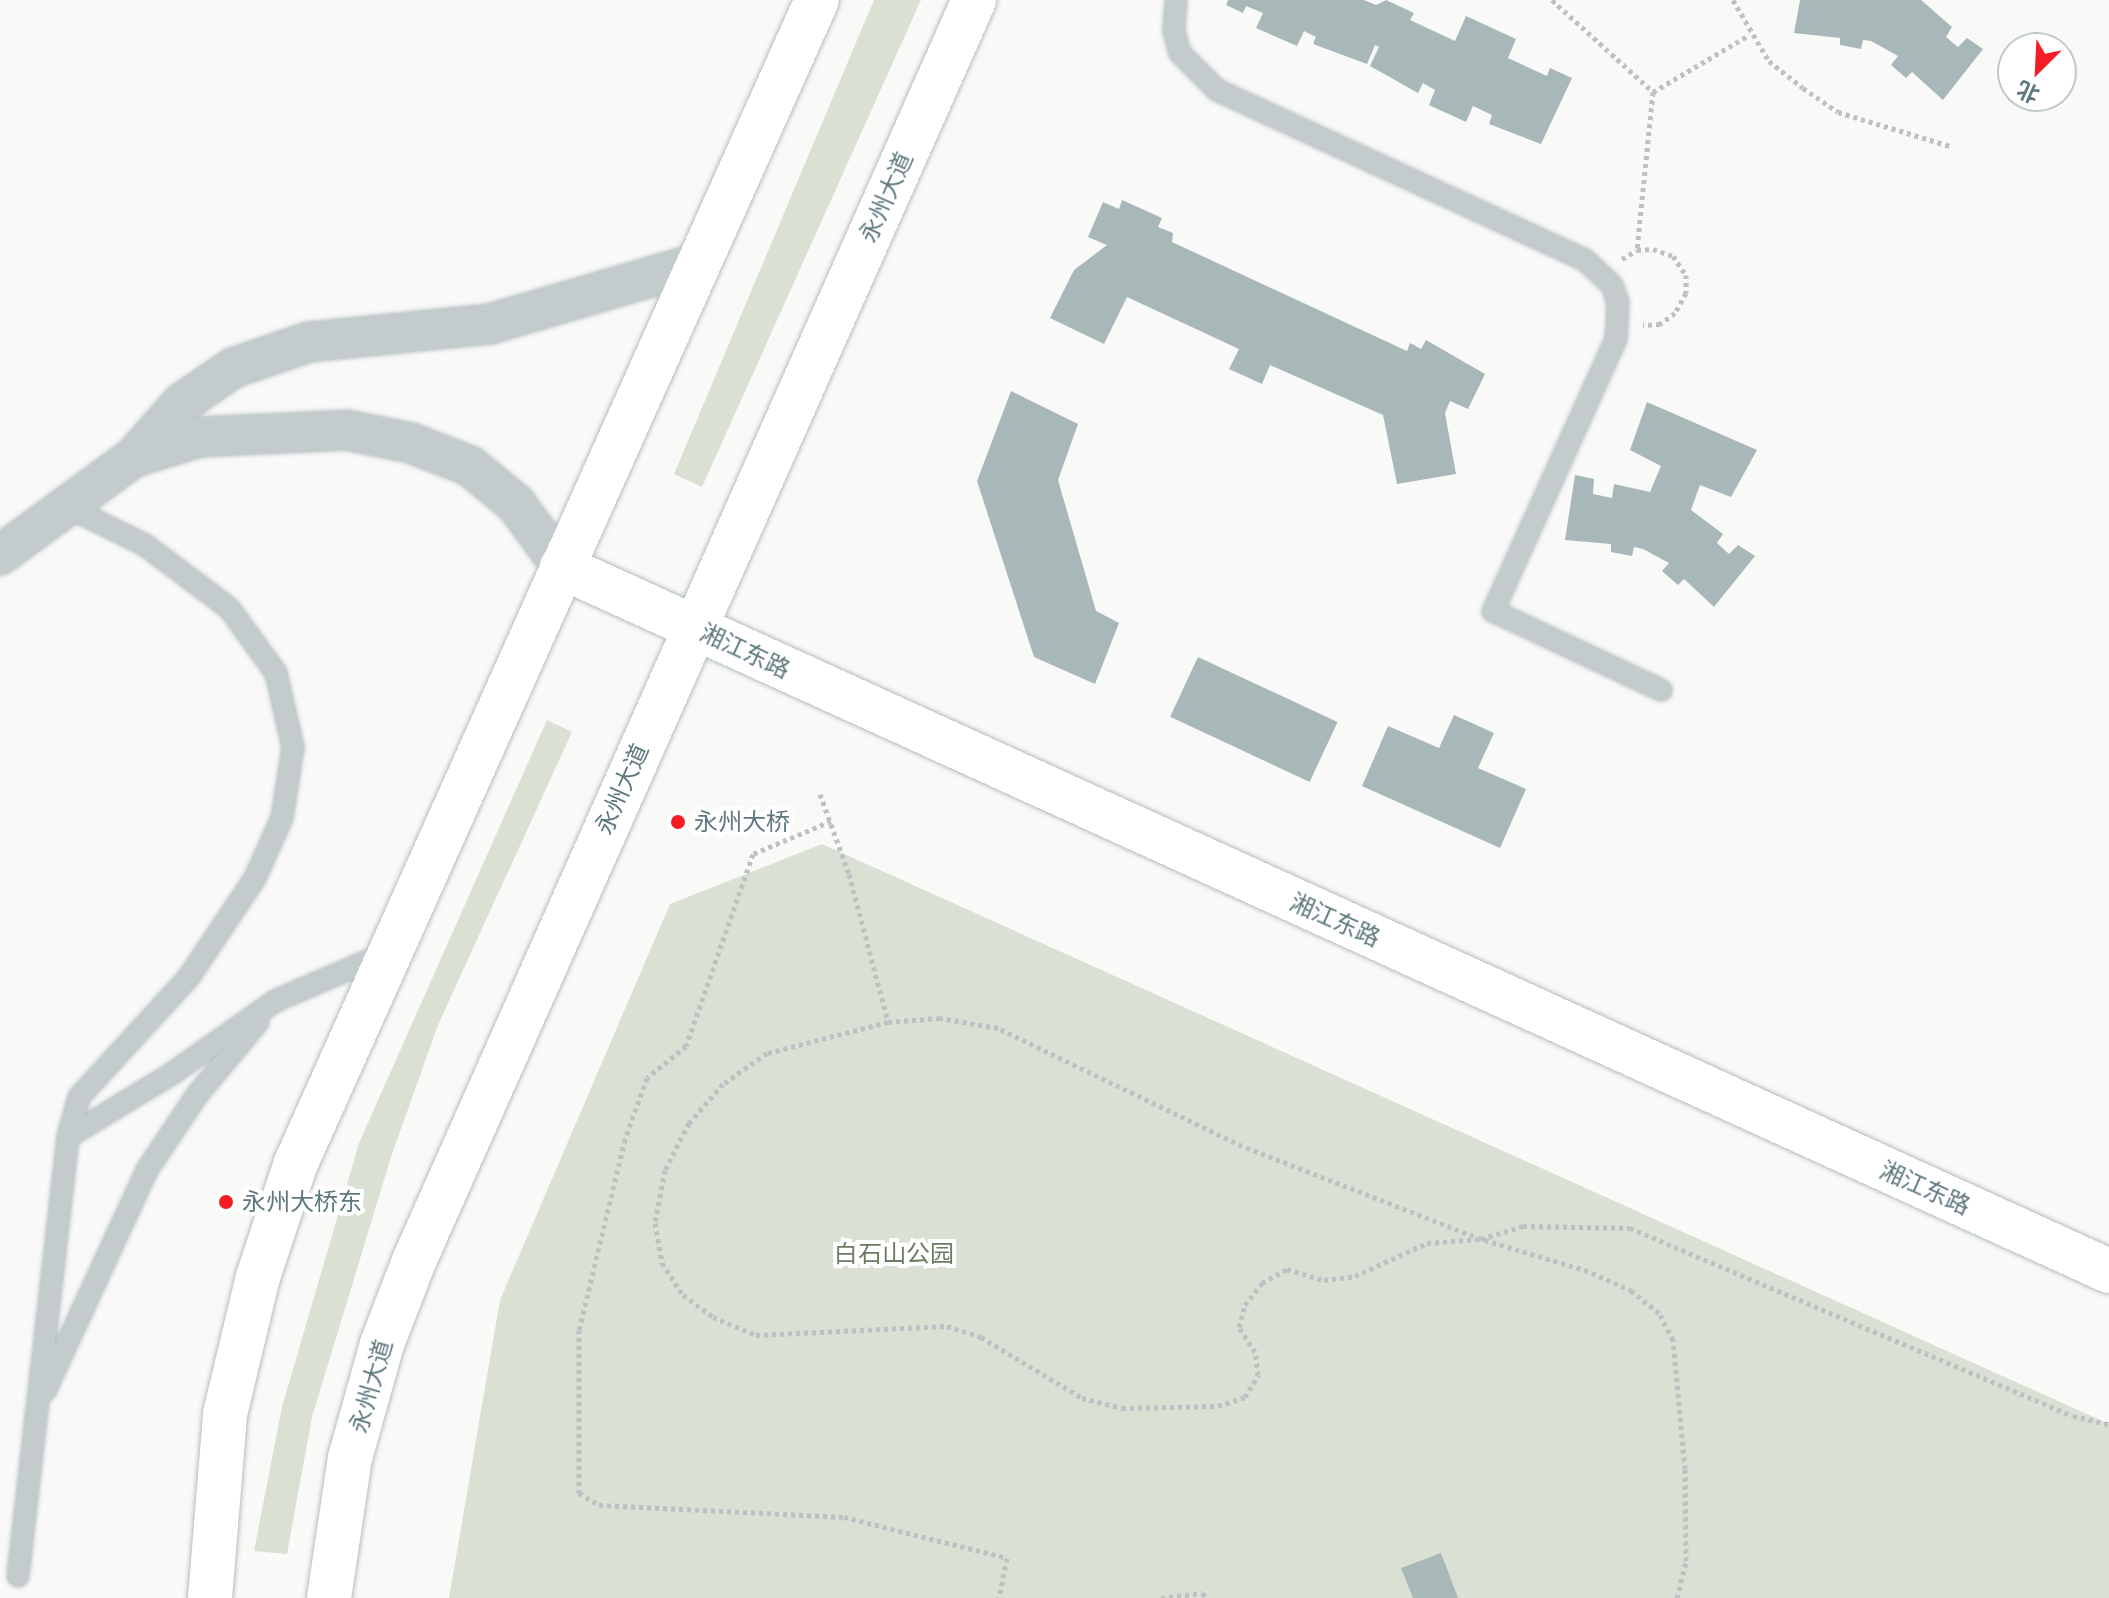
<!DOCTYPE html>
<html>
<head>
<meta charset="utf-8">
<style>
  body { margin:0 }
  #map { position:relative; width:2109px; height:1598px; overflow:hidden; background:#f9f9f7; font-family:Quicksand,"Noto Sans SC",sans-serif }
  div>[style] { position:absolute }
  .green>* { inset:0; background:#dbe0d5 }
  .building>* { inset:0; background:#a8b8b9; transform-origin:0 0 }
  .path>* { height:5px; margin-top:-2.5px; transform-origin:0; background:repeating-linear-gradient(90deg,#bcc2c3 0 4px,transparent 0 8px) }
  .roads { filter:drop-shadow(0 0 2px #b4bec0) drop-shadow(0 0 2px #b4bec0) }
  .lane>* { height:20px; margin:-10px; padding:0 10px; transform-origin:10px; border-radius:10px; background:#c4cbcd }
  .street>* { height:38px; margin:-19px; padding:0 19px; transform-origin:19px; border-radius:19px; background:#c4cbcd }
  .secondary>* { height:44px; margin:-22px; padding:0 22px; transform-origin:22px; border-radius:22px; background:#fff }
  .primary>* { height:44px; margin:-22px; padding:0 22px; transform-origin:22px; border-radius:22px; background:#fff }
  .dots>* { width:22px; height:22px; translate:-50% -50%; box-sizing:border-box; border:4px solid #fff; border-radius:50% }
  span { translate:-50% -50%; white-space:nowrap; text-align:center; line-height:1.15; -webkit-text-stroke:8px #fff; paint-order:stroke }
  .street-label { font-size:24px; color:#5e787e }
  .poi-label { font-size:24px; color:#5e787e }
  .left { translate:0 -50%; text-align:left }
  .park-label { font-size:24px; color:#6d7b61 }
  .north { position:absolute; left:1997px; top:32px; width:80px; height:80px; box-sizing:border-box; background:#fff; border:2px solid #bfc9cb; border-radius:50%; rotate:204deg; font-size:22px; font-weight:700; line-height:32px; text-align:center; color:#5e787e }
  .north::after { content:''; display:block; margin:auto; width:28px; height:36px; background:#f31d23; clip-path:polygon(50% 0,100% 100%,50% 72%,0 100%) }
</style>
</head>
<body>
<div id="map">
  <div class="green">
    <i style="clip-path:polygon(874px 0,921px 0,702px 487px,674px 474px)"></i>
    <i style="clip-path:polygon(547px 720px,572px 732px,438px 1025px,391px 1157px,312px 1417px,287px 1554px,254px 1551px,282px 1407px,359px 1143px)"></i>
    <i style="clip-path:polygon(822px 844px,2109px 1424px,2109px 1598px,449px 1598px,500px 1300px,670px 904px)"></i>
  </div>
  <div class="building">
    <i style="clip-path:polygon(1228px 0,1364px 0,1376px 5px,1386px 0,1414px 13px,1410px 20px,1455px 41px,1466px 16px,1516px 39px,1508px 58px,1547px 76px,1550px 68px,1572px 78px,1541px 144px,1489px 124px,1492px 115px,1473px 106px,1466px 122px,1429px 105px,1435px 90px,1423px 83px,1418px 93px,1370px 66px,1379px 47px,1375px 45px,1367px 64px,1313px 44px,1316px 37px,1304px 31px,1297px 46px,1256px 28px,1263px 13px,1246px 6px,1243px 13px,1226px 5px)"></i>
    <i style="clip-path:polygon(1800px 0,1921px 0,1952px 27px,1946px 37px,1958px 47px,1967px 38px,1983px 49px,1943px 100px,1912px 72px,1906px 78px,1891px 65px,1898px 56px,1871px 41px,1863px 40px,1861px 49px,1840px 45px,1840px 38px,1794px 33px)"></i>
    <i style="clip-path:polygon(1122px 200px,1162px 218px,1158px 227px,1173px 233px,1172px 242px,1407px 351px,1410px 343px,1421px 349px,1426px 340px,1485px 374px,1468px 409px,1450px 401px,1445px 413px,1456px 474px,1397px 484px,1383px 415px,1270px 365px,1262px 384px,1229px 369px,1239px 349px,1127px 297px,1104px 344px,1050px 318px,1074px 270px,1107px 245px,1088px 237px,1103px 202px,1119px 209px)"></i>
    <i style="clip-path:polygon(1011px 391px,1078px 424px,1058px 480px,1096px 611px,1119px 623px,1095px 684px,1034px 657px,977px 481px)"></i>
    <i style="clip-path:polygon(1647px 402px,1757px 450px,1731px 497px,1700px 485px,1691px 510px,1723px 534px,1717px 543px,1729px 554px,1738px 545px,1755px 556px,1714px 607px,1684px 579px,1678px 585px,1662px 571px,1669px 563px,1643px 549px,1634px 547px,1632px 556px,1611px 552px,1611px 544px,1565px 540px,1575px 475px,1594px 479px,1593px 494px,1612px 498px,1614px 484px,1650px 492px,1661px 466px,1630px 450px)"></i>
    <i style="left:1198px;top:657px;width:154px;height:66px;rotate:25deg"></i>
    <i style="clip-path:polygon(1454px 715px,1494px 733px,1478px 768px,1526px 789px,1500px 848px,1362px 786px,1388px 726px,1439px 748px)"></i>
    <i style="clip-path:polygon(1441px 1553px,1458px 1598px,1413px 1598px,1401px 1568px)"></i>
  </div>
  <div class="path">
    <i style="left:1552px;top:0;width:137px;rotate:42.3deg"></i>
    <i style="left:1653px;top:92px;width:159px;rotate:95.8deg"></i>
    <i style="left:1733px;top:0;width:71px;rotate:59.5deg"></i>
    <i style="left:1769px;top:61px;width:43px;rotate:38.5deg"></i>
    <i style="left:1803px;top:88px;width:42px;rotate:34.4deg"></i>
    <i style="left:1838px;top:112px;width:117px;rotate:16.9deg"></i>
    <i style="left:1653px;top:92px;width:112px;rotate:-30.7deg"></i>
    <i style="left:1622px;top:259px;width:17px;rotate:-31deg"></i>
    <i style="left:1637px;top:250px;width:16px;rotate:-4deg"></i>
    <i style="left:1653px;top:249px;width:21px;rotate:19deg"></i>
    <i style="left:1673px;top:256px;width:23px;rotate:56deg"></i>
    <i style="left:1686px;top:275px;width:18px;rotate:90deg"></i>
    <i style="left:1686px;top:293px;width:23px;rotate:119deg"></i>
    <i style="left:1675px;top:313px;width:19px;rotate:144deg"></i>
    <i style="left:1660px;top:324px;width:17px;rotate:177deg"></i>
    <i style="left:820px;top:794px;width:85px;rotate:70.1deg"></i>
    <i style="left:849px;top:874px;width:153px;rotate:75.2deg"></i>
    <i style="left:831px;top:821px;width:85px;rotate:157.1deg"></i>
    <i style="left:753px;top:854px;width:203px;rotate:109.2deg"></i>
    <i style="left:686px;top:1046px;width:50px;rotate:140.6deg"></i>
    <i style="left:647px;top:1078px;width:65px;rotate:109.8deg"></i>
    <i style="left:625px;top:1139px;width:196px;rotate:103.5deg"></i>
    <i style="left:579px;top:1330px;width:163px;rotate:90deg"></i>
    <i style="left:579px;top:1493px;width:23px;rotate:31deg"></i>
    <i style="left:599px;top:1505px;width:245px;rotate:2.8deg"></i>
    <i style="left:844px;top:1517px;width:168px;rotate:14.1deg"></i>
    <i style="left:1007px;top:1558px;width:41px;rotate:101.3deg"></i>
    <i style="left:1161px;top:1598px;width:41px;rotate:-7deg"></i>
    <i style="left:1202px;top:1593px;width:7px;rotate:45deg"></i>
    <i style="left:1677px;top:1598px;width:38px;rotate:-76deg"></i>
    <i style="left:1686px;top:1561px;width:92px;rotate:-90.6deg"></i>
    <i style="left:1685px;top:1469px;width:130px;rotate:-95.3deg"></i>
    <i style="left:1673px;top:1340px;width:30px;rotate:-117deg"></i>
    <i style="left:1659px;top:1313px;width:35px;rotate:-141deg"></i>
    <i style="left:1632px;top:1291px;width:48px;rotate:-155.6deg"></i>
    <i style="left:1588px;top:1271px;width:112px;rotate:-163.3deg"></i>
    <i style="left:1481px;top:1239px;width:256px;rotate:-158.7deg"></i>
    <i style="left:1242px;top:1146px;width:271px;rotate:-154.2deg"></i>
    <i style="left:998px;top:1028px;width:59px;rotate:-170.2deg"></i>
    <i style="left:940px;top:1018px;width:52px;rotate:175.6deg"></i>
    <i style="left:888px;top:1022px;width:125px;rotate:165.6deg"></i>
    <i style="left:767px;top:1053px;width:54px;rotate:144.8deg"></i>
    <i style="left:723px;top:1084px;width:52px;rotate:131.1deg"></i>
    <i style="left:689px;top:1123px;width:53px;rotate:117.1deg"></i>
    <i style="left:665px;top:1170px;width:54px;rotate:100.7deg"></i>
    <i style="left:655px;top:1223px;width:41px;rotate:80.1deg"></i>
    <i style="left:662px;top:1263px;width:38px;rotate:57deg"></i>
    <i style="left:683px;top:1295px;width:37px;rotate:36deg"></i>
    <i style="left:713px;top:1317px;width:47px;rotate:22.7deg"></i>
    <i style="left:756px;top:1335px;width:191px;rotate:-2.7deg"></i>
    <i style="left:947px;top:1326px;width:36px;rotate:18deg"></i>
    <i style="left:981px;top:1337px;width:118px;rotate:31.1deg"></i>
    <i style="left:1082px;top:1398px;width:41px;rotate:14deg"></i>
    <i style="left:1122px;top:1408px;width:96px;rotate:-1.2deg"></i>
    <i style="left:1218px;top:1406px;width:28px;rotate:-18deg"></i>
    <i style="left:1245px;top:1397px;width:26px;rotate:-59deg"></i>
    <i style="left:1258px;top:1375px;width:23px;rotate:-97deg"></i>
    <i style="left:1255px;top:1352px;width:30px;rotate:-123deg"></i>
    <i style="left:1239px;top:1327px;width:23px;rotate:-75deg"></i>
    <i style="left:1245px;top:1305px;width:28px;rotate:-52deg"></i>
    <i style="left:1262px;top:1283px;width:29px;rotate:-29deg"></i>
    <i style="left:1287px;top:1269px;width:39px;rotate:17deg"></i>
    <i style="left:1324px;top:1280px;width:31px;rotate:-7deg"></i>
    <i style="left:1355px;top:1276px;width:79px;rotate:-24.6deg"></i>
    <i style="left:1427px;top:1243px;width:54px;rotate:-4.2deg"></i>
    <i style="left:1481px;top:1239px;width:44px;rotate:-17.2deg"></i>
    <i style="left:1523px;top:1226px;width:107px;rotate:1.1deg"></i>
    <i style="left:1630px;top:1228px;width:481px;rotate:23deg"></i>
    <i style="left:2073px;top:1416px;width:37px;rotate:13deg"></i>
  </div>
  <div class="roads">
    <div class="lane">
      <i style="left:1176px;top:0;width:31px;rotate:94deg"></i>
      <i style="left:1174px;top:31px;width:23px;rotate:75deg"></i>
      <i style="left:1180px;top:53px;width:52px;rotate:45deg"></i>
      <i style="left:1217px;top:90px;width:405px;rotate:24.8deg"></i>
      <i style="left:1585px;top:260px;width:37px;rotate:43deg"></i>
      <i style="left:1612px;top:285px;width:18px;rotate:71deg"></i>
      <i style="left:1618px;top:302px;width:37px;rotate:93deg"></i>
      <i style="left:1616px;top:339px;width:299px;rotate:114.3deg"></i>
      <i style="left:1493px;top:611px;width:186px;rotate:25.2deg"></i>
      <i style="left:66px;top:506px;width:88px;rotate:26.3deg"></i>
      <i style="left:145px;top:545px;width:105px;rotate:36.9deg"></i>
      <i style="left:229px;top:608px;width:80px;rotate:54.1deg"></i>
      <i style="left:276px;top:673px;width:76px;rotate:77.1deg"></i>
      <i style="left:293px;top:747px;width:72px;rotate:98.8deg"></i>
      <i style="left:282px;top:818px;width:66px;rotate:114.2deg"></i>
      <i style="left:255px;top:878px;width:119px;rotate:123.7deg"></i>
      <i style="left:189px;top:977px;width:163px;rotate:132.5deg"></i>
      <i style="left:79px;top:1097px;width:41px;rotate:105.4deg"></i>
      <i style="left:45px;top:1391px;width:243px;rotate:-65.2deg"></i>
      <i style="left:147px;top:1170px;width:90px;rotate:-56.3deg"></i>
      <i style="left:197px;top:1095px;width:95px;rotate:-50.1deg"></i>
      <i style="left:18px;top:1576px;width:442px;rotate:-83.5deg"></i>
      <i style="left:68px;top:1137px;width:123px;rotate:-31.4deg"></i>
      <i style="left:173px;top:1073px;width:125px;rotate:-35.2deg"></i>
      <i style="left:275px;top:1001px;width:121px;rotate:-23.4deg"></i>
    </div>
    <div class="street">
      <i style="left:134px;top:457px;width:72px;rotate:-48.4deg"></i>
      <i style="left:182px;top:403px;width:62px;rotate:-34.5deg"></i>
      <i style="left:233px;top:368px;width:80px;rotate:-18.9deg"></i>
      <i style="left:309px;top:342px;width:182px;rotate:-5.7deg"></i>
      <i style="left:490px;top:324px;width:217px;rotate:-16.3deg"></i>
      <i style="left:0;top:555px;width:166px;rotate:-36.2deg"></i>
      <i style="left:134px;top:457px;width:69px;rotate:-16.9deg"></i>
      <i style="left:200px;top:437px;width:146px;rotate:-2.7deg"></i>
      <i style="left:346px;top:430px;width:66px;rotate:11.3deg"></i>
      <i style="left:411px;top:443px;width:63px;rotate:21.3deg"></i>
      <i style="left:470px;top:466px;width:60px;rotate:39.6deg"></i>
      <i style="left:516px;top:504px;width:78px;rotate:53.9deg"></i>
    </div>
    <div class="secondary">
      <i style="left:562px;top:567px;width:1700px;rotate:24.47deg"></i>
    </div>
    <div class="primary">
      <i style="left:210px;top:1598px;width:185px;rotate:-85.3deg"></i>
      <i style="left:225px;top:1414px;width:141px;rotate:-76.5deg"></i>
      <i style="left:258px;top:1277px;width:120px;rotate:-71.6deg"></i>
      <i style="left:296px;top:1163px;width:1274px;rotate:-65.87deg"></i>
      <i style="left:329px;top:1598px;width:142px;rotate:-81.5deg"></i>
      <i style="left:350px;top:1458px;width:118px;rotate:-74.3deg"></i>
      <i style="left:382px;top:1344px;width:89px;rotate:-68.9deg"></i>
      <i style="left:414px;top:1261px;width:1380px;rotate:-66.05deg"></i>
    </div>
  </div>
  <div class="dots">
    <i style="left:678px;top:822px;background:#f31d23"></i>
    <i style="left:226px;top:1202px;background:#f31d23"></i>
  </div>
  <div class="street-label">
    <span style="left:886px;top:197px;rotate:-66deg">永州大道</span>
    <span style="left:745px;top:651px;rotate:25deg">湘江东路</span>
    <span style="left:622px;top:789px;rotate:-66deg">永州大道</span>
    <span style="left:1335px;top:920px;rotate:24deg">湘江东路</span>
    <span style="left:1925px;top:1188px;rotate:24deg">湘江东路</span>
    <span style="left:371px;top:1386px;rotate:-74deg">永州大道</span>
  </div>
  <div class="poi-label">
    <span class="left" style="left:694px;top:822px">永州大桥</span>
    <span class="left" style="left:242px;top:1202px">永州大桥东</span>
  </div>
  <div class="park-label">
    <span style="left:894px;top:1254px">白石山公园</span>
  </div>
  <div class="north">北</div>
</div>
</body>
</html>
